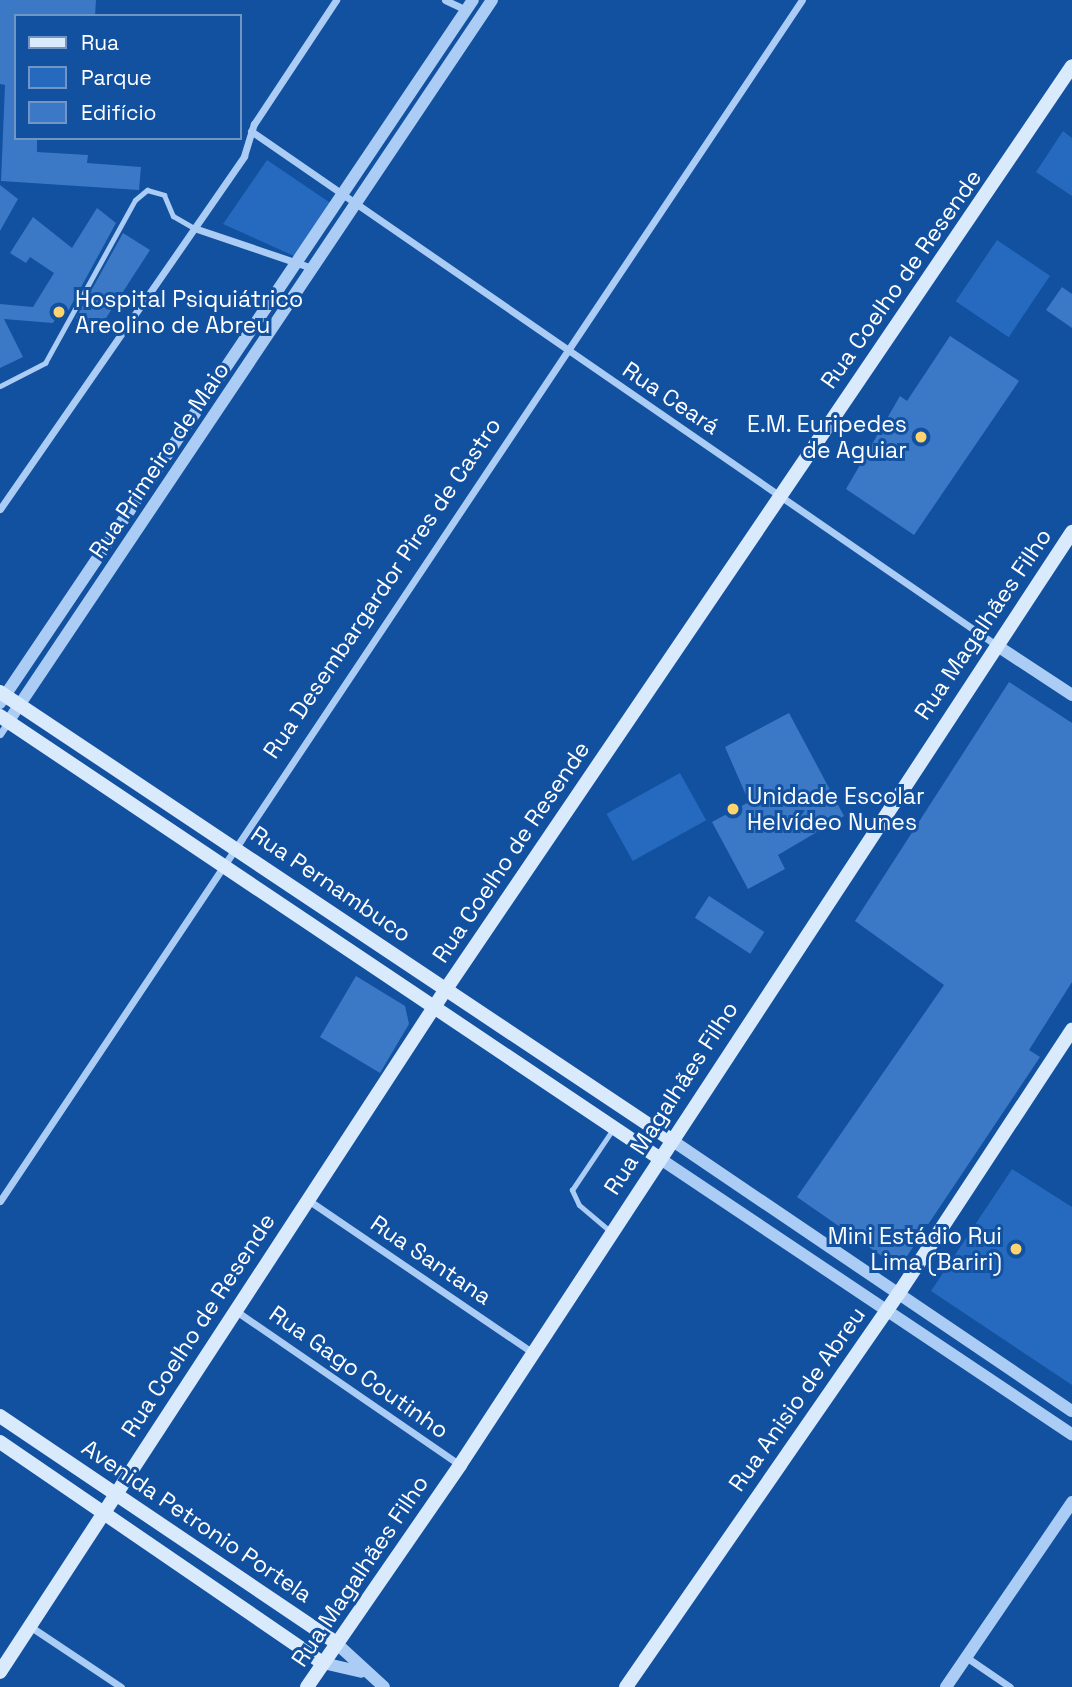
<!DOCTYPE html>
<html>
<head>
<meta charset="utf-8">
<style>
  body { margin:0 }
  #map { position:relative; width:1072px; height:1687px; overflow:hidden; background:#1250a0; font-family:"Space Grotesk",sans-serif }
  div>[style] { position:absolute }
  .green>* { inset:0; background:#256abe; transform-origin:0 0 }
  .building>* { inset:0; background:#3b79c6; transform-origin:0 0 }
  .service>* { height:5px; margin:-2.5px; padding:0 2.5px; transform-origin:2.5px; border-radius:2.5px; background:#aaccf5 }
  .minor>* { height:7px; margin:-3.5px; padding:0 3.5px; transform-origin:3.5px; border-radius:3.5px; background:#aaccf5 }
  .tertiary>* { height:12px; margin:-6px; padding:0 6px; transform-origin:6px; border-radius:6px; background:#aaccf5 }
  .secondary>* { height:14px; margin:-7px; padding:0 7px; transform-origin:7px; border-radius:7px; background:#daeafd }
  .dots>* { width:19px; height:19px; translate:-50% -50%; box-sizing:border-box; border:4px solid #1250a0; border-radius:50% }
  span { translate:-50% -50%; white-space:nowrap; text-align:center; line-height:1.15; -webkit-text-stroke:6px #1250a0; paint-order:stroke }
  .street-label { font-size:23px; color:#fff }
  .poi-label { font-size:23px; color:#fff }
  .left { translate:0 -50%; text-align:left }
  .right { translate:-100% -50%; text-align:right }
  .legend { position:absolute; left:14px; top:14px; width:228px; height:126px; box-sizing:border-box; background:#1250a0; border:2px solid #7196c6; margin:0; padding:9px 12px; list-style:none; font-size:21px; color:#fff }
  .legend li { display:flex; align-items:center; gap:14px; height:35px }
  .legend b { width:35px; border:2px solid #7196c6 }
</style>
</head>
<body>
<div id="map">
  <div class="green">
    <i style="clip-path:polygon(1063px 131px,1072px 138px,1072px 196px,1036px 172px)"></i>
    <i style="clip-path:polygon(267px 160px,332px 204px,294px 256px,223px 224px)"></i>
    <i style="left:997px;top:240px;width:64px;height:74px;rotate:34deg"></i>
    <i style="left:680px;top:773px;width:54px;height:84px;rotate:61deg"></i>
    <i style="clip-path:polygon(1012px 1169px,1072px 1207px,1072px 1385px,931px 1291px)"></i>
  </div>
  <div class="building">
    <i style="clip-path:polygon(0 0,96px 0,95px 16px,16px 16px,16px 138px,37px 138px,37px 152px,88px 155px,87px 163px,141px 167px,139px 190px,1px 181px,5px 85px,0 84px)"></i>
    <i style="clip-path:polygon(0 185px,18px 199px,0 231px)"></i>
    <i style="clip-path:polygon(97px 208px,116px 223px,67px 313px,61px 309px,53px 323px,4px 319px,23px 357px,0 368px,0 304px,33px 307px,54px 273px,30px 257px,26px 263px,10px 253px,33px 217px,72px 248px)"></i>
    <i style="clip-path:polygon(123px 233px,150px 250px,97px 332px,76px 318px)"></i>
    <i style="clip-path:polygon(1062px 287px,1072px 294px,1072px 328px,1046px 310px)"></i>
    <i style="clip-path:polygon(950px 336px,1019px 381px,914px 535px,846px 489px,900px 396px,907px 401px)"></i>
    <i style="clip-path:polygon(1009px 682px,1072px 723px,1072px 982px,1029px 1050px,1040px 1057px,899px 1268px,797px 1197px,944px 985px,855px 921px)"></i>
    <i style="clip-path:polygon(789px 713px,844px 816px,778px 855px,785px 869px,748px 889px,712px 822px,749px 802px,725px 747px)"></i>
    <i style="left:709px;top:896px;width:66px;height:26px;rotate:33deg"></i>
    <i style="clip-path:polygon(356px 976px,405px 1006px,409px 1024px,380px 1073px,320px 1037px)"></i>
  </div>
  <div class="service">
    <i style="left:0;top:386px;width:51px;rotate:-27.1deg"></i>
    <i style="left:45px;top:363px;width:186px;rotate:-61.1deg"></i>
    <i style="left:135px;top:200px;width:16px;rotate:-40deg"></i>
    <i style="left:147px;top:190px;width:18px;rotate:16deg"></i>
    <i style="left:164px;top:195px;width:23px;rotate:67deg"></i>
    <i style="left:173px;top:216px;width:24px;rotate:30deg"></i>
    <i style="left:611px;top:1232px;width:42px;rotate:-139.8deg"></i>
    <i style="left:579px;top:1205px;width:17px;rotate:-115deg"></i>
    <i style="left:572px;top:1190px;width:73px;rotate:-56.1deg"></i>
  </div>
  <div class="minor">
    <i style="left:445px;top:0;width:23px;rotate:25deg"></i>
    <i style="left:251px;top:131px;width:905px;rotate:34.6deg"></i>
    <i style="left:194px;top:228px;width:125px;rotate:18.7deg"></i>
    <i style="left:0;top:509px;width:429px;rotate:-55.3deg"></i>
    <i style="left:244px;top:156px;width:34px;rotate:-73deg"></i>
    <i style="left:254px;top:124px;width:149px;rotate:-56.5deg"></i>
    <i style="left:0;top:734px;width:14px;rotate:-56deg"></i>
    <i style="left:308px;top:1200px;width:272px;rotate:34.2deg"></i>
    <i style="left:0;top:1201px;width:1444px;rotate:-56.27deg"></i>
    <i style="left:236px;top:1311px;width:272px;rotate:34.5deg"></i>
    <i style="left:31px;top:1627px;width:108px;rotate:33.7deg"></i>
    <i style="left:966px;top:1657px;width:53px;rotate:34.3deg"></i>
  </div>
  <div class="tertiary">
    <i style="left:996px;top:645px;width:91px;rotate:33.3deg"></i>
    <i style="left:0;top:703px;width:847px;rotate:-56.07deg"></i>
    <i style="left:8px;top:722px;width:869px;rotate:-56.16deg"></i>
    <i style="left:670px;top:1139px;width:485px;rotate:34.1deg"></i>
    <i style="left:659px;top:1158px;width:497px;rotate:33.8deg"></i>
    <i style="left:336px;top:1643px;width:65px;rotate:42.5deg"></i>
    <i style="left:323px;top:1663px;width:39px;rotate:13deg"></i>
    <i style="left:946px;top:1687px;width:224px;rotate:-55.7deg"></i>
  </div>
  <div class="secondary">
    <i style="left:0;top:692px;width:805px;rotate:33.71deg"></i>
    <i style="left:0;top:716px;width:794px;rotate:33.85deg"></i>
    <i style="left:0;top:1416px;width:405px;rotate:34deg"></i>
    <i style="left:0;top:1442px;width:391px;rotate:34.4deg"></i>
    <i style="left:0;top:1672px;width:816px;rotate:-56.86deg"></i>
    <i style="left:446px;top:989px;width:1115px;rotate:-55.85deg"></i>
    <i style="left:307px;top:1687px;width:270px;rotate:-55.4deg"></i>
    <i style="left:460px;top:1465px;width:1116px;rotate:-56.74deg"></i>
    <i style="left:626px;top:1687px;width:479px;rotate:-55.3deg"></i>
    <i style="left:899px;top:1293px;width:315px;rotate:-56.7deg"></i>
  </div>
  <div class="dots">
    <i style="left:59px;top:312px;background:#ffd46e"></i>
    <i style="left:921px;top:437px;background:#ffd46e"></i>
    <i style="left:733px;top:809px;background:#ffd46e"></i>
    <i style="left:1016px;top:1249px;background:#ffd46e"></i>
  </div>
  <div class="street-label">
    <span style="left:901px;top:279px;rotate:-55deg">Rua Coelho de Resende</span>
    <span style="left:671px;top:398px;rotate:34deg">Rua Ceará</span>
    <span style="left:159px;top:460px;rotate:-56deg">Rua Primeiro de Maio</span>
    <span style="left:382px;top:588px;rotate:-56deg">Rua Desembargardor Pires de Castro</span>
    <span style="left:983px;top:624px;rotate:-56deg">Rua Magalhães Filho</span>
    <span style="left:511px;top:852px;rotate:-56deg">Rua Coelho de Resende</span>
    <span style="left:331px;top:884px;rotate:34deg">Rua Pernambuco</span>
    <span style="left:671px;top:1098px;rotate:-57deg">Rua Magalhães Filho</span>
    <span style="left:431px;top:1260px;rotate:34deg">Rua Santana</span>
    <span style="left:198px;top:1325px;rotate:-57deg">Rua Coelho de Resende</span>
    <span style="left:359px;top:1372px;rotate:35deg">Rua Gago Coutinho</span>
    <span style="left:797px;top:1399px;rotate:-55deg">Rua Anisio de Abreu</span>
    <span style="left:197px;top:1521px;rotate:34deg">Avenida Petronio Portela</span>
    <span style="left:360px;top:1571px;rotate:-56deg">Rua Magalhães Filho</span>
  </div>
  <div class="poi-label">
    <span class="left" style="left:75px;top:312px">Hospital Psiquiátrico<br>Areolino de Abreu</span>
    <span class="right" style="left:907px;top:437px">E.M. Euripedes<br>de Aguiar</span>
    <span class="left" style="left:747px;top:809px">Unidade Escolar<br>Helvídeo Nunes</span>
    <span class="right" style="left:1002px;top:1249px">Mini Estádio Rui<br>Lima (Bariri)</span>
  </div>
  <ul class="legend">
  <li><b style="height:9px;background:#daeafd"></b>Rua</li>
  <li><b style="height:19px;background:#256abe"></b>Parque</li>
  <li><b style="height:19px;background:#3b79c6"></b>Edifício</li>
  </ul>
</div>
</body>
</html>
